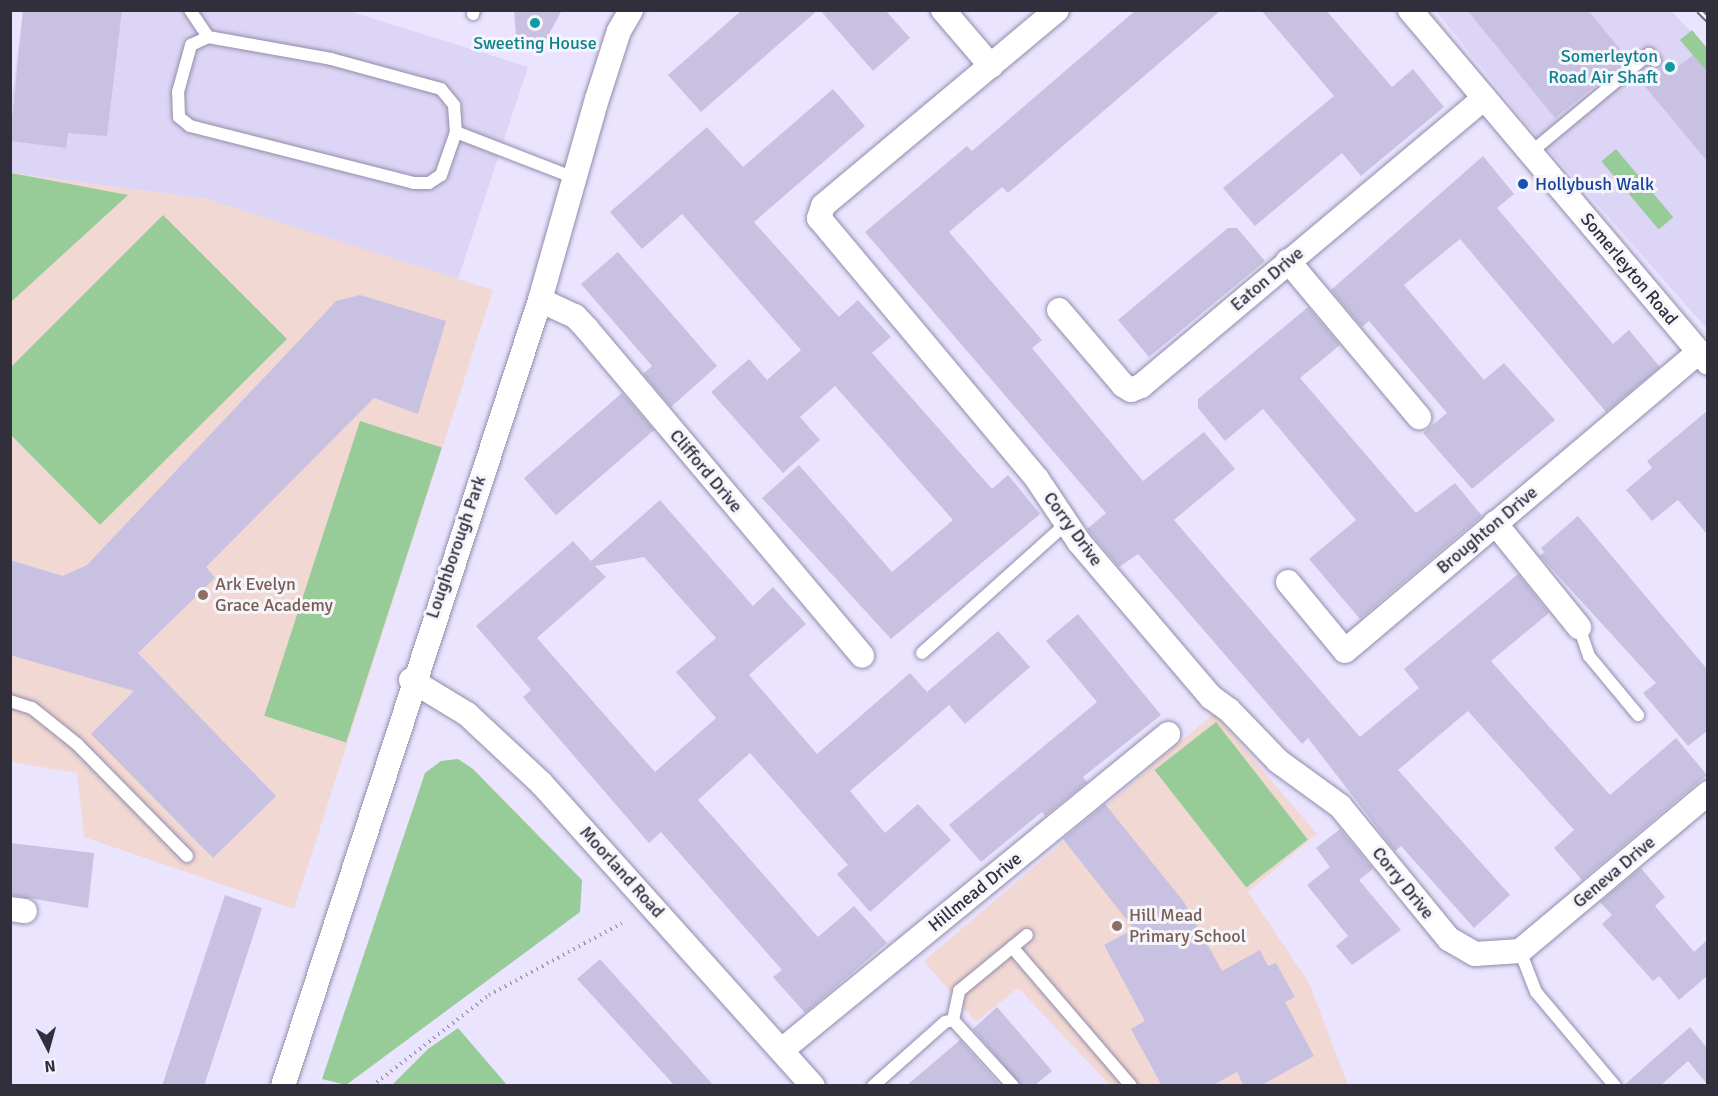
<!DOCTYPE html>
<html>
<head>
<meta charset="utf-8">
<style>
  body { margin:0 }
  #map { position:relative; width:1718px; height:1096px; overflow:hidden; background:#eae4ff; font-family:Signika,sans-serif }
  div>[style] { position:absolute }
  .built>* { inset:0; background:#ddd5f5 }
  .education>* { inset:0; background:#f2d8d3 }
  .green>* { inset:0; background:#97cb98; transform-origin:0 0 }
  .building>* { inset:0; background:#c8c1e1; transform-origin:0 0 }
  .path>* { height:4px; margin-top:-2px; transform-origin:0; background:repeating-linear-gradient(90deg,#9f9aaf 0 1.5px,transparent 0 6px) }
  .roads { filter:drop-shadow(0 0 2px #938cab) drop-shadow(0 0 2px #938cab) }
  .lane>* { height:12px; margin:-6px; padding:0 6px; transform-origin:6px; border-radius:6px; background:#fff }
  .street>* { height:24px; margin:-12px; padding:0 12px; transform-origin:12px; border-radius:12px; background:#fff }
  .rail>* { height:7px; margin-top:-3.5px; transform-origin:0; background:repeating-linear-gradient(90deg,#f6f5fb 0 14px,#6f6b7d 0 28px); box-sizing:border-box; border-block:2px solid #6f6b7d }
  .dots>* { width:16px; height:16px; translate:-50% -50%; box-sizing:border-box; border:3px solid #f6f5fb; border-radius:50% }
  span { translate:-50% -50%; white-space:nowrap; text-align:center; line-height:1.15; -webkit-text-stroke:6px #f6f5fb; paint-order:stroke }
  .culture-label { font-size:18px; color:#0d838f }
  .right { translate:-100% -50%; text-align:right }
  .transit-label { font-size:18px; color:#164399 }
  .left { translate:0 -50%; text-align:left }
  .street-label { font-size:18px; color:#322f3c }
  .education-label { font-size:18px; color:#785e54 }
  .frame { position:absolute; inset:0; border:12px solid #322f3c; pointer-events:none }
  .north { position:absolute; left:18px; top:1018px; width:60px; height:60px; -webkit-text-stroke:4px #f6f5fb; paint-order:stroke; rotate:174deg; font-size:16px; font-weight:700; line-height:24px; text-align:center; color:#322f3c }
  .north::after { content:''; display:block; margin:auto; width:21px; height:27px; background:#322f3c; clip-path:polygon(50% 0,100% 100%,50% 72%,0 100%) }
</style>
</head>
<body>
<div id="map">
  <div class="built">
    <i style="clip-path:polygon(23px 11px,349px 11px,528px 67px,457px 282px,206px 199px,11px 173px,11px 104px)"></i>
    <i style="clip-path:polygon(1436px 11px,1671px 11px,1707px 48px,1707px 329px,1528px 126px)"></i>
  </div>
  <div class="education">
    <i style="clip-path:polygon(10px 173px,206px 199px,493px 290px,294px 909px,84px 837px,77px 773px,11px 762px)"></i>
    <i style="clip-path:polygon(1214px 713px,1317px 834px,1248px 892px,1309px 983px,1348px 1085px,1110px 1085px,1018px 988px,976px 1022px,924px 961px)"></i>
  </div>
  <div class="green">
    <i style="clip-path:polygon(1692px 30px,1707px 48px,1707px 72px,1680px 40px)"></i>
    <i style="left:1616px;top:149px;width:89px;height:19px;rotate:50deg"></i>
    <i style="clip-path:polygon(11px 173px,128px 195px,11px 302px,10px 173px)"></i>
    <i style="clip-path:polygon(163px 215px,287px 339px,100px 525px,11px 435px,11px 367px)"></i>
    <i style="left:360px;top:421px;width:86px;height:310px;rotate:18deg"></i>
    <i style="left:1216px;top:722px;width:149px;height:78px;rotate:52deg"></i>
    <i style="clip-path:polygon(458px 759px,473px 769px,582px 880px,580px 912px,346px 1085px,322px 1079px,425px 773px,441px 761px)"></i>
    <i style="clip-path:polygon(458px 1028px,507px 1085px,392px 1085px,428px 1049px)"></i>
  </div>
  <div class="building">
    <i style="clip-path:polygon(23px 10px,122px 10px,107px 136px,68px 133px,66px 148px,10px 141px)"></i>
    <i style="clip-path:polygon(514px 10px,562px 10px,543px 45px,516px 35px)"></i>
    <i style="clip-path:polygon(742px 10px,818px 10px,701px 112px,668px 75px)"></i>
    <i style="clip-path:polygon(820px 10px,885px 10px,910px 38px,873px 71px)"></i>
    <i style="clip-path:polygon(1136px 10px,1221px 10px,1008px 193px,1002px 187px,949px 232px,1042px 340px,1032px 348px,1143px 481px,1204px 432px,1235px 469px,1174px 520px,1360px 737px,1419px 688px,1404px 669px,1518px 574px,1549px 613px,1491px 661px,1610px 795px,1676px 738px,1707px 775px,1582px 880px,1554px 848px,1574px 830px,1468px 711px,1398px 770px,1510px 895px,1474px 928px,1401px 846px,1395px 851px,1308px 738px,1302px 744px,1138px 554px,1119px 567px,1087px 529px,1106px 513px,865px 232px,967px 146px,972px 151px)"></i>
    <i style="clip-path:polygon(1261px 10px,1326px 10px,1392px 87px,1413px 69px,1444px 107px,1361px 176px,1342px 153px,1255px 226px,1223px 188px,1334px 96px)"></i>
    <i style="clip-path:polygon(1467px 10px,1588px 10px,1628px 59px,1555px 118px)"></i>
    <i style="clip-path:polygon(1693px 55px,1707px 72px,1707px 161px,1643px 84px,1672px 58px,1679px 66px)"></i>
    <i style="clip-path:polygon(833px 89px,865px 126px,754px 222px,839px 317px,858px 300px,891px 337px,872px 353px,992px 489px,1008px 475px,1040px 514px,891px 639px,762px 498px,799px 465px,892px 572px,953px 520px,835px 386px,800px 417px,820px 440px,783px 473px,711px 392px,749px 359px,767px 380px,801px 350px,682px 214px,642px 249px,610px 212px,707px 127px,743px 167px)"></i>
    <i style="clip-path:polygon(1483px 156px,1514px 194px,1497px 208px,1613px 344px,1629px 330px,1660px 367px,1606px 412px,1460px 239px,1404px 285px,1484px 380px,1504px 363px,1555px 420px,1472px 489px,1423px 433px,1447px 413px,1369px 321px,1362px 327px,1331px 290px)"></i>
    <i style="clip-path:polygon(1228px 228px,1237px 228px,1265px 261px,1149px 357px,1118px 320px)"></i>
    <i style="clip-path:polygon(618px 252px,717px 366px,671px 407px,643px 374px,652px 366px,581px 284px)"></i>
    <i style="clip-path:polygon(360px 295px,446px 321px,418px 414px,374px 398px,206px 567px,215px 578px,138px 653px,276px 796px,213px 858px,91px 734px,134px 691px,10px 655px,10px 560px,63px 576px,87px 565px,326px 312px,336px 301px)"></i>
    <i style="clip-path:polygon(1308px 307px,1340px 345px,1300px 378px,1416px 513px,1455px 483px,1482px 516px,1360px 619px,1309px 559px,1356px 520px,1263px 409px,1225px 441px,1198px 408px,1198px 399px)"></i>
    <i style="left:622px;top:393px;width:49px;height:130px;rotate:49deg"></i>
    <i style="clip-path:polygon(1707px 411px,1707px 534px,1678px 500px,1652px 521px,1626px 490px,1652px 468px,1647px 461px)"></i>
    <i style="clip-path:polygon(evenodd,660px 500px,753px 606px,773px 587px,806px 624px,749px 675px,817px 754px,910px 673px,927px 692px,998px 631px,1030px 667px,965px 724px,949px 705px,850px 791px,885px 833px,918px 804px,951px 840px,870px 912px,837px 874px,848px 865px,750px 753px,698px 800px,818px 937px,854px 906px,887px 943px,805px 1013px,773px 977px,782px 970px,661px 832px,649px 843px,523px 697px,531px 690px,476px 626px,573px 541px,591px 561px,660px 500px,644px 557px,716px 638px,676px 672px,716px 718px,655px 772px,537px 638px,606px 577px,595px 566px,644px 557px)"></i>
    <i style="clip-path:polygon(1578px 516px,1707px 669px,1707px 731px,1688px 746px,1643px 693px,1656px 683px,1540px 556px,1544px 552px,1541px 548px)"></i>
    <i style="clip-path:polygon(1078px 614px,1161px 715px,1083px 777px,1087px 782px,1045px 816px,1042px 812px,981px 862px,949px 825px,1097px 702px,1046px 641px)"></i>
    <i style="clip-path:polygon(1105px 804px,1184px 902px,1222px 971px,1260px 950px,1268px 966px,1276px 963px,1295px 997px,1285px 1002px,1314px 1056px,1260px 1086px,1244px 1086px,1237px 1072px,1211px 1086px,1162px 1086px,1131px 1029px,1145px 1021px,1104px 945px,1134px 929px,1063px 839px)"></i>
    <i style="clip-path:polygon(1340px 829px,1373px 869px,1359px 880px,1401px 930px,1352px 965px,1336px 946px,1348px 936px,1307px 885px,1330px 867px,1316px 848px)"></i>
    <i style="clip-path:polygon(10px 843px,94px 853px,88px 908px,10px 895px)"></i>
    <i style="clip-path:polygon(1641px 868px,1665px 897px,1655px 906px,1694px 952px,1707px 940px,1707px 976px,1679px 1000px,1659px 976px,1653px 981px,1602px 924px,1612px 915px,1600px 902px)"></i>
    <i style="clip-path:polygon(225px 895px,262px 908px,243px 967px,204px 1086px,162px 1086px)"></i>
    <i style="clip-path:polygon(600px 959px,663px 1029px,714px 1086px,675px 1086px,577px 979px)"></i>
    <i style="clip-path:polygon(997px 1007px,1052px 1071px,1034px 1086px,1021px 1086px,973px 1029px)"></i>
    <i style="clip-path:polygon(1690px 1027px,1707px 1048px,1707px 1084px,1688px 1061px,1660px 1086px,1623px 1086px)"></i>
    <i style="clip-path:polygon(960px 1040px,1001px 1086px,906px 1086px)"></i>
  </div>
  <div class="path">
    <i style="left:372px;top:1086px;width:148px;rotate:-37.9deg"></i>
    <i style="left:489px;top:995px;width:151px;rotate:-28.4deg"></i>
  </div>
  <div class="roads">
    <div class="lane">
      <i style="left:190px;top:10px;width:32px;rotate:56deg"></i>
      <i style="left:473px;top:14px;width:4px;rotate:-76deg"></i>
      <i style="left:208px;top:37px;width:125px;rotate:10.1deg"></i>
      <i style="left:331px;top:59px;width:114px;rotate:15.3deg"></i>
      <i style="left:441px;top:89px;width:21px;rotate:51deg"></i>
      <i style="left:454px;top:105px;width:27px;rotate:86deg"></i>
      <i style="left:456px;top:132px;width:46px;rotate:109.2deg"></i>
      <i style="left:441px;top:175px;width:14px;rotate:146deg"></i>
      <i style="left:429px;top:183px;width:15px;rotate:180deg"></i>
      <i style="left:414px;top:183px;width:231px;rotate:-165.7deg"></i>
      <i style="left:190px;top:126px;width:14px;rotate:-141deg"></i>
      <i style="left:179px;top:117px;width:25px;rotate:-92deg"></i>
      <i style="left:178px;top:92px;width:49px;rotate:-74.5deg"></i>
      <i style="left:191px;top:45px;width:19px;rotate:-25deg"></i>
      <i style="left:456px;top:132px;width:124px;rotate:21.2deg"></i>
      <i style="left:1530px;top:153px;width:155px;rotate:-39.8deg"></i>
      <i style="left:1649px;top:54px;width:9px;rotate:49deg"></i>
      <i style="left:1579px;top:627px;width:31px;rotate:71deg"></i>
      <i style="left:1589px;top:656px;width:77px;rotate:50.3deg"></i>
      <i style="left:922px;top:653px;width:195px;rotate:-41.9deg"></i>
      <i style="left:10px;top:701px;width:23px;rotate:18deg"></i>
      <i style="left:32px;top:708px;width:58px;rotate:38.7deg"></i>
      <i style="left:77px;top:744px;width:157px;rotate:45.5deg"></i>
      <i style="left:1012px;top:947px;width:183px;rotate:49.4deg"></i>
      <i style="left:1520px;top:951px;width:44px;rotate:68.7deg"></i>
      <i style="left:1536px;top:992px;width:123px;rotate:50deg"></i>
      <i style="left:953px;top:1020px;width:30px;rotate:-78deg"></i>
      <i style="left:959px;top:991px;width:88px;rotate:-39.5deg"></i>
      <i style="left:873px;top:1086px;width:96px;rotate:-41.6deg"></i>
      <i style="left:945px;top:1022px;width:8px;rotate:-14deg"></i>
      <i style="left:953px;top:1020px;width:89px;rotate:47.7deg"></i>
    </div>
    <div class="street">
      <i style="left:943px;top:10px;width:74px;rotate:49.4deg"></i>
      <i style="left:1057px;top:10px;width:305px;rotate:140.1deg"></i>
      <i style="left:823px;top:206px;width:13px;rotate:108deg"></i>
      <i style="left:819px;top:218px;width:340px;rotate:50.1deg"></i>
      <i style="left:1037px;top:479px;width:76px;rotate:56.3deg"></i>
      <i style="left:1079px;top:542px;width:204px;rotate:49.6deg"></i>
      <i style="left:1211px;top:697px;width:22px;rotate:36deg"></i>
      <i style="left:1229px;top:710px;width:71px;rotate:46.1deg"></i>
      <i style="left:1278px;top:761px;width:77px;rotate:36deg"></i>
      <i style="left:1340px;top:806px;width:172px;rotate:50.7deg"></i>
      <i style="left:1449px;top:939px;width:30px;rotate:30deg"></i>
      <i style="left:1475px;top:954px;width:45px;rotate:-3.8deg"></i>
      <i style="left:1520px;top:951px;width:246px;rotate:-40deg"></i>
      <i style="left:1410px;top:10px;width:462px;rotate:49.8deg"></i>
      <i style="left:1288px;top:261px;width:204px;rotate:50deg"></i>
      <i style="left:540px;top:300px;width:38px;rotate:25deg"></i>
      <i style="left:575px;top:316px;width:18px;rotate:47deg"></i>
      <i style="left:587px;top:329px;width:427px;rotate:49.9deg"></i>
      <i style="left:1059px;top:310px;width:99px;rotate:49.5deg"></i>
      <i style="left:1123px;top:385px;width:9px;rotate:32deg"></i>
      <i style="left:1131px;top:390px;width:11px;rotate:-22deg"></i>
      <i style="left:1141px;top:386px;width:448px;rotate:-40deg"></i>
      <i style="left:1495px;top:523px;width:134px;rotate:51.1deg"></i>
      <i style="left:1288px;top:582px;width:89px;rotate:50.4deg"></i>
      <i style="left:1345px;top:651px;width:463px;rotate:-40.2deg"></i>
      <i style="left:411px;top:680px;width:66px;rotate:31.3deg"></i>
      <i style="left:467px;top:714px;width:101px;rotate:43deg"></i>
      <i style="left:541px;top:783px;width:407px;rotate:48.1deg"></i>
      <i style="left:10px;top:909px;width:15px;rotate:8deg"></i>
      <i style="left:782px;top:1050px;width:499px;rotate:-39.3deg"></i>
      <i style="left:283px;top:1086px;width:827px;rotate:-71.89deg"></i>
      <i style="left:540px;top:300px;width:209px;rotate:-74.2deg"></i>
      <i style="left:597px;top:99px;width:71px;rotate:-72.1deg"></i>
      <i style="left:619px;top:31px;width:24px;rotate:-60deg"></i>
    </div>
  </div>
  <div class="rail">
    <i style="left:1699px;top:10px;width:13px;rotate:45deg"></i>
  </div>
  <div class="dots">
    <i style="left:535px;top:23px;background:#0f9aa8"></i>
    <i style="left:1670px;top:67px;background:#0f9aa8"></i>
    <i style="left:1523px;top:184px;background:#1a4fb4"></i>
    <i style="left:203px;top:595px;background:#8d6e63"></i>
    <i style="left:1117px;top:926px;background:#8d6e63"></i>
  </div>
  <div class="culture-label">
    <span style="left:535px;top:43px">Sweeting House</span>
    <span class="right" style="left:1658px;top:67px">Somerleyton<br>Road Air Shaft</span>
  </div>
  <div class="transit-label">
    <span class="left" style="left:1535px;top:184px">Hollybush Walk</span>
  </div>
  <div class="street-label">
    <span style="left:1629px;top:269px;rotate:50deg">Somerleyton Road</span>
    <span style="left:1267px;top:279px;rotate:-40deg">Eaton Drive</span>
    <span style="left:706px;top:471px;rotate:50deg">Clifford Drive</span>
    <span style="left:1073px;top:529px;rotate:54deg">Corry Drive</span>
    <span style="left:1487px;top:530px;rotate:-40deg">Broughton Drive</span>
    <span style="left:456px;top:547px;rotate:-71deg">Loughborough Park</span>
    <span style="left:622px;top:872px;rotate:48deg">Moorland Road</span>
    <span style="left:1614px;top:872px;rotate:-40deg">Geneva Drive</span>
    <span style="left:1403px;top:883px;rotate:51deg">Corry Drive</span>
    <span style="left:975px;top:892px;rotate:-39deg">Hillmead Drive</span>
  </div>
  <div class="education-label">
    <span class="left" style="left:215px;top:595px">Ark Evelyn<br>Grace Academy</span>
    <span class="left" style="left:1129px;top:926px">Hill Mead<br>Primary School</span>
  </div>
  <div class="frame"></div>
  <div class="north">N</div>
</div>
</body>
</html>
